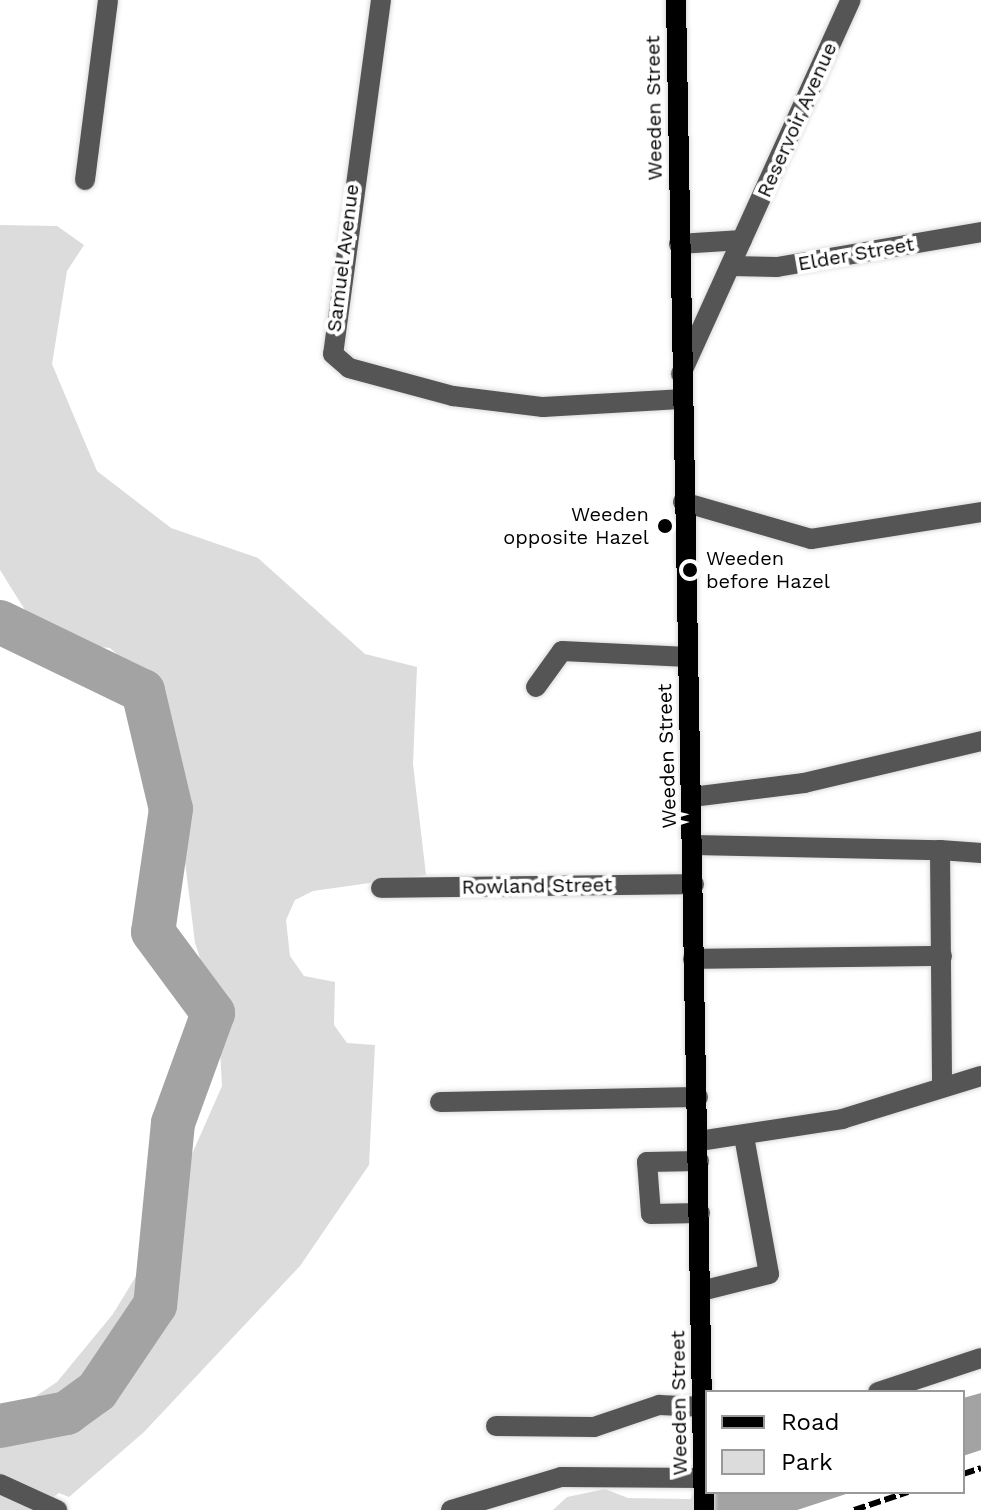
<!DOCTYPE html>
<html>
<head>
<meta charset="utf-8">
<style>
  body { margin:0 }
  #map { position:relative; width:981px; height:1510px; overflow:hidden; background:#fff; font-family:"Work Sans",sans-serif }
  div>[style] { position:absolute }
  .green>* { inset:0; background:#dcdcdc }
  .water>* { inset:0; background:#a3a3a3 }
  .river>* { height:44px; margin:-22px; padding:0 22px; transform-origin:22px; border-radius:22px; background:#a3a3a3 }
  .roads { filter:drop-shadow(0 0 2px #dbdbdb) drop-shadow(0 0 2px #dbdbdb) }
  .minor>* { height:20px; margin:-10px; padding:0 10px; transform-origin:10px; border-radius:10px; background:#555 }
  .major>* { height:20px; margin:-10px; padding:0 10px; transform-origin:10px; border-radius:10px; background:#000 }
  .rail>* { height:6px; margin-top:-3px; transform-origin:0; background:repeating-linear-gradient(90deg,#000 0 12px,transparent 0 16px) }
  .dots>* { width:22px; height:22px; translate:-50% -50%; box-sizing:border-box; border:4px solid #fff; border-radius:50% }
  span { translate:-50% -50%; white-space:nowrap; text-align:center; line-height:1.15; -webkit-text-stroke:8px #fff; paint-order:stroke }
  .street-label { font-size:20px; color:#000 }
  .poi-label { font-size:20px; color:#000 }
  .right { translate:-100% -50%; text-align:right }
  .left { translate:0 -50%; text-align:left }
  .legend { position:absolute; left:705px; top:1390px; width:260px; height:104px; box-sizing:border-box; background:#fff; border:2px solid #999; margin:0; padding:10px 14px; list-style:none; font-size:24px; color:#000 }
  .legend li { display:flex; align-items:center; gap:16px; height:40px }
  .legend b { width:40px; border:2px solid #999 }
</style>
</head>
<body>
<div id="map">
  <div class="green">
    <i style="clip-path:polygon(0 225px,57px 226px,84px 245px,67px 271px,52px 364px,97px 471px,171px 528px,258px 558px,365px 654px,417px 667px,413px 764px,426px 875px,313px 891px,295px 900px,286px 920px,290px 956px,304px 976px,335px 982px,334px 1025px,347px 1043px,375px 1045px,369px 1165px,300px 1266px,144px 1432px,69px 1497px,59px 1493px,35px 1510px,0 1510px,0 1420px,57px 1382px,113px 1314px,144px 1263px,222px 1086px,218px 1013px,195px 943px,165px 698px,110px 648px,45px 642px,0 570px)"></i>
    <i style="clip-path:polygon(698px 1482px,707px 1492px,852px 1492px,797px 1510px,553px 1510px,567px 1497px,605px 1489px,628px 1498px,691px 1499px)"></i>
  </div>
  <div class="water">
    <i style="clip-path:polygon(981px 1393px,981px 1450px,963px 1456px,963px 1398px)"></i>
    <i style="clip-path:polygon(707px 1492px,852px 1492px,797px 1510px,708px 1510px)"></i>
  </div>
  <div class="river">
    <i style="left:0;top:622px;width:159px;rotate:25.8deg"></i>
    <i style="left:143px;top:691px;width:121px;rotate:76.7deg"></i>
    <i style="left:171px;top:809px;width:124px;rotate:98.3deg"></i>
    <i style="left:153px;top:932px;width:101px;rotate:53.5deg"></i>
    <i style="left:213px;top:1013px;width:117px;rotate:110deg"></i>
    <i style="left:173px;top:1123px;width:183px;rotate:95.6deg"></i>
    <i style="left:155px;top:1305px;width:104px;rotate:124deg"></i>
    <i style="left:97px;top:1391px;width:37px;rotate:144deg"></i>
    <i style="left:67px;top:1413px;width:68px;rotate:169deg"></i>
  </div>
  <div class="roads">
    <div class="minor">
      <i style="left:381px;top:0;width:357px;rotate:97.7deg"></i>
      <i style="left:333px;top:354px;width:21px;rotate:41deg"></i>
      <i style="left:349px;top:368px;width:108px;rotate:15.1deg"></i>
      <i style="left:453px;top:396px;width:91px;rotate:7deg"></i>
      <i style="left:543px;top:407px;width:137px;rotate:-3.3deg"></i>
      <i style="left:85px;top:180px;width:181px;rotate:-82.7deg"></i>
      <i style="left:679px;top:244px;width:63px;rotate:-3.6deg"></i>
      <i style="left:731px;top:266px;width:46px;rotate:1.2deg"></i>
      <i style="left:777px;top:267px;width:207px;rotate:-9.7deg"></i>
      <i style="left:681px;top:374px;width:411px;rotate:-65.6deg"></i>
      <i style="left:683px;top:502px;width:133px;rotate:16.1deg"></i>
      <i style="left:811px;top:539px;width:172px;rotate:-9deg"></i>
      <i style="left:536px;top:687px;width:44px;rotate:-54.2deg"></i>
      <i style="left:562px;top:651px;width:126px;rotate:2.7deg"></i>
      <i style="left:692px;top:797px;width:113px;rotate:-7.1deg"></i>
      <i style="left:804px;top:783px;width:182px;rotate:-13.3deg"></i>
      <i style="left:694px;top:845px;width:246px;rotate:1.2deg"></i>
      <i style="left:940px;top:850px;width:233px;rotate:89.5deg"></i>
      <i style="left:940px;top:850px;width:41px;rotate:4.2deg"></i>
      <i style="left:381px;top:888px;width:313px;rotate:-0.7deg"></i>
      <i style="left:693px;top:959px;width:249px;rotate:-0.7deg"></i>
      <i style="left:440px;top:1102px;width:258px;rotate:-1.1deg"></i>
      <i style="left:699px;top:1141px;width:145px;rotate:-8.7deg"></i>
      <i style="left:842px;top:1119px;width:145px;rotate:-17.2deg"></i>
      <i style="left:699px;top:1161px;width:52px;rotate:178.9deg"></i>
      <i style="left:647px;top:1162px;width:52px;rotate:85.6deg"></i>
      <i style="left:651px;top:1214px;width:49px;rotate:-1.2deg"></i>
      <i style="left:701px;top:1291px;width:70px;rotate:-14deg"></i>
      <i style="left:769px;top:1274px;width:140px;rotate:-100.3deg"></i>
      <i style="left:878px;top:1392px;width:108px;rotate:-18.3deg"></i>
      <i style="left:496px;top:1426px;width:98px;rotate:0.6deg"></i>
      <i style="left:594px;top:1427px;width:69px;rotate:-18.7deg"></i>
      <i style="left:659px;top:1405px;width:45px;rotate:2.5deg"></i>
      <i style="left:0;top:1484px;width:63px;rotate:24.5deg"></i>
      <i style="left:451px;top:1510px;width:115px;rotate:-16.7deg"></i>
      <i style="left:561px;top:1477px;width:144px;rotate:0.4deg"></i>
    </div>
    <div class="major">
      <i style="left:676px;top:0;width:1510px;rotate:88.94deg"></i>
    </div>
  </div>
  <div class="rail">
    <i style="left:963px;top:1474px;width:19px;rotate:-18deg"></i>
    <i style="left:854px;top:1510px;width:57px;rotate:-18.4deg"></i>
  </div>
  <div class="dots">
    <i style="left:665px;top:526px;background:#000"></i>
    <i style="left:690px;top:570px;background:#000"></i>
  </div>
  <div class="street-label">
    <span style="left:654px;top:108px;rotate:-91deg">Weeden Street</span>
    <span style="left:797px;top:120px;rotate:-66deg">Reservoir Avenue</span>
    <span style="left:856px;top:254px;rotate:-10deg">Elder Street</span>
    <span style="left:343px;top:258px;rotate:-83deg">Samuel Avenue</span>
    <span style="left:667px;top:756px;rotate:-92deg">Weeden Street</span>
    <span style="left:537px;top:886px;rotate:-1deg">Rowland Street</span>
    <span style="left:679px;top:1403px;rotate:-91deg">Weeden Street</span>
  </div>
  <div class="poi-label">
    <span class="right" style="left:649px;top:526px">Weeden<br>opposite Hazel</span>
    <span class="left" style="left:706px;top:570px">Weeden<br>before Hazel</span>
  </div>
  <ul class="legend">
  <li><b style="height:10px;background:#000"></b>Road</li>
  <li><b style="height:22px;background:#dcdcdc"></b>Park</li>
  </ul>
</div>
</body>
</html>
